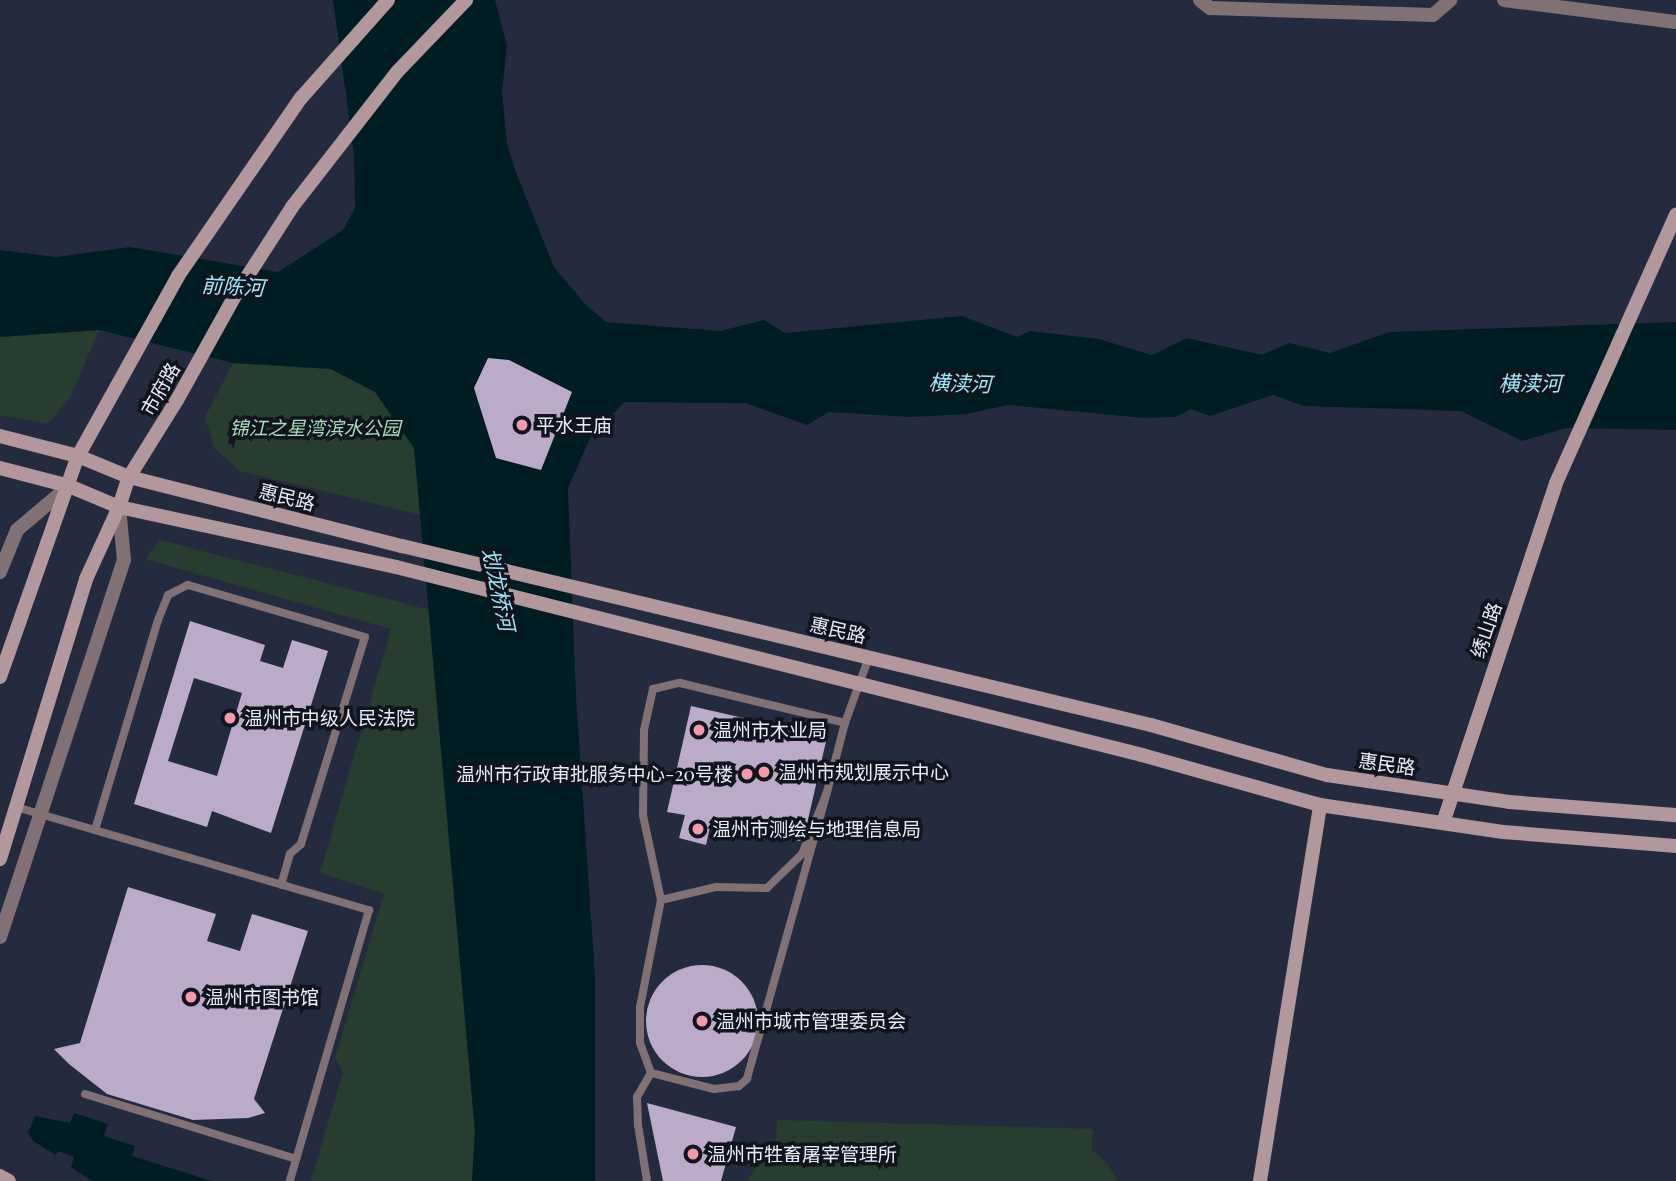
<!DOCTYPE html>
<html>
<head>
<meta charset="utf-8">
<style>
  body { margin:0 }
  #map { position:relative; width:1676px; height:1181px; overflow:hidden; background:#252b3f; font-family:"Playfair Display","Noto Sans SC",serif }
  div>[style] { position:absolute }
  .green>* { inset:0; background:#263d2f }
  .water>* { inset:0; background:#001d24 }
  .building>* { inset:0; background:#bcaac9 }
  .round { border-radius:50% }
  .lane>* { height:8px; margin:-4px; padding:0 4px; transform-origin:4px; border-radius:4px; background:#817174 }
  .street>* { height:14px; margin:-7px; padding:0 7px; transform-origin:7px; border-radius:7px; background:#817174 }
  .secondary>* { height:14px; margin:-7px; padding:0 7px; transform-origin:7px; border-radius:7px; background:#b2979d }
  .dots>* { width:19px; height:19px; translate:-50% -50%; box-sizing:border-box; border:4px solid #11141d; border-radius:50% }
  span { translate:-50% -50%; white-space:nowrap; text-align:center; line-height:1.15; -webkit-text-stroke:7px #11141d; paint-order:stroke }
  .street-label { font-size:19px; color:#e9edfb }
  .poi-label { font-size:19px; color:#e9edfb }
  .left { translate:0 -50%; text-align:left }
  .right { translate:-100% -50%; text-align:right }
  .park-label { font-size:19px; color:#a5dfbb; font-style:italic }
  .water-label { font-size:21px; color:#9ee7fb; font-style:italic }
</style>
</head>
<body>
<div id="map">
  <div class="green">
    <i style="clip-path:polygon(99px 330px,71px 396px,48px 424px,0 415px,0 337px)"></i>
    <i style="clip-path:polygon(233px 363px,331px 369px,375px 392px,414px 448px,421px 515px,240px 471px,214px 448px,205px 417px)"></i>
    <i style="clip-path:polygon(160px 540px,430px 610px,475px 1132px,472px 1181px,311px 1181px,343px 1072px,335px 1058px,384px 894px,320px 873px,391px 629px,145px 559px)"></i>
    <i style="clip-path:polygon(777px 1120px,1093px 1129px,1092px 1150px,1106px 1162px,1118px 1181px,747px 1181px,776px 1139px)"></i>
  </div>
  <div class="water">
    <i style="clip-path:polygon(evenodd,333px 0,495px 0,507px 45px,502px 92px,507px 143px,515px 170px,554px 267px,586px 305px,606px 322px,720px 331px,764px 320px,785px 333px,962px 316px,1017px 337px,1030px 331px,1099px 339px,1152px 355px,1187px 338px,1262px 355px,1289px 343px,1330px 353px,1389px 332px,1676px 322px,1676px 430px,1566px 428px,1522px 441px,1461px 411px,1304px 406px,1273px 395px,1210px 416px,1191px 409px,1176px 417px,1144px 418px,1008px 405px,967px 414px,910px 417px,829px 412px,807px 425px,745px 403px,625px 402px,591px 436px,568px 488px,576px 696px,595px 976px,595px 1181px,472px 1181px,475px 1132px,414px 448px,375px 392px,331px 369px,233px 363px,99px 330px,0 337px,0 250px,56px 257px,130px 247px,278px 272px,343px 230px,355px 208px,354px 154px,333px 0,488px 358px,572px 392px,541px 470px,496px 458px,474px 388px,488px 358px)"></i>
    <i style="clip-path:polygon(74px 1113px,108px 1124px,104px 1136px,135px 1146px,132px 1156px,212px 1181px,92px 1181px,71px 1167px,74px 1157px,58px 1151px,56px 1155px,33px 1141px,28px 1133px,35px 1116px,70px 1123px)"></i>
  </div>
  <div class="building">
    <i style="clip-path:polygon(488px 358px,509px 360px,572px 392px,541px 470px,496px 458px,474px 388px)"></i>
    <i style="clip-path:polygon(evenodd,190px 621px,265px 645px,260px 661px,283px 668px,292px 640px,328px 651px,271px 833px,212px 811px,207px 827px,134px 804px,190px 621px,194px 678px,242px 693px,217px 776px,168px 761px,194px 678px)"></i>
    <i style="clip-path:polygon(691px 706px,827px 737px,807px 824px,800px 841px,711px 822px,706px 845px,679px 838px,685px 815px,667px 812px)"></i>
    <i style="clip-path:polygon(128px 887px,216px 914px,207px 941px,240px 951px,252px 914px,308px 931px,254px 1099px,265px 1113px,248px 1118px,193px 1120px,107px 1094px,69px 1064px,54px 1049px,80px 1043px)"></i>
    <i class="round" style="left:646px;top:965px;width:112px;height:112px"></i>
    <i style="clip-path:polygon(647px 1103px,736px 1127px,721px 1181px,663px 1181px)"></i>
  </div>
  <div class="lane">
    <i style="left:827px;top:792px;width:298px;rotate:105.6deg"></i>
    <i style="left:747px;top:1079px;width:11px;rotate:139deg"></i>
    <i style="left:739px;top:1086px;width:25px;rotate:173deg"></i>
    <i style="left:714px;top:1089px;width:65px;rotate:-165.7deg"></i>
    <i style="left:651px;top:1073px;width:32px;rotate:-110deg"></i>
    <i style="left:640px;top:1043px;width:36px;rotate:-90deg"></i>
    <i style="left:640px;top:1007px;width:109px;rotate:-78.9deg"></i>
    <i style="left:661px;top:900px;width:57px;rotate:-13.3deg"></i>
    <i style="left:716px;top:887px;width:51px;rotate:1.1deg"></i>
    <i style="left:767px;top:888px;width:49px;rotate:-44.2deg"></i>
    <i style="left:802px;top:854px;width:67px;rotate:-68deg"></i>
    <i style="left:827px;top:792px;width:71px;rotate:-75.4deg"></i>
    <i style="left:845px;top:723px;width:70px;rotate:-70deg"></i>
    <i style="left:16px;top:807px;width:368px;rotate:16.3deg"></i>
    <i style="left:369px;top:910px;width:282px;rotate:106.3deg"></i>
    <i style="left:95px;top:830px;width:219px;rotate:-73.3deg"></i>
    <i style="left:158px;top:620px;width:27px;rotate:-68deg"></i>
    <i style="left:168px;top:595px;width:22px;rotate:-27deg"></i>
    <i style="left:188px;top:585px;width:135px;rotate:16.3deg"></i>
    <i style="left:318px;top:623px;width:49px;rotate:16.6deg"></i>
    <i style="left:365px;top:637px;width:217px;rotate:107.2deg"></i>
    <i style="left:301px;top:844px;width:15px;rotate:138deg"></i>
    <i style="left:290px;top:854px;width:32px;rotate:106deg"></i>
    <i style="left:661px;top:900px;width:87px;rotate:-102deg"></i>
    <i style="left:643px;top:815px;width:85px;rotate:-89.3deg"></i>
    <i style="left:644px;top:730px;width:42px;rotate:-77.6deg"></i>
    <i style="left:653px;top:689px;width:28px;rotate:-13deg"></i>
    <i style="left:680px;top:683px;width:170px;rotate:13.6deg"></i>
    <i style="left:85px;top:1094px;width:221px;rotate:17.1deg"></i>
    <i style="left:647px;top:1181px;width:57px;rotate:-99.1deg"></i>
    <i style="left:638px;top:1125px;width:28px;rotate:-92deg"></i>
    <i style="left:637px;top:1097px;width:28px;rotate:-60deg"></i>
  </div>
  <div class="street">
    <i style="left:1200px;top:0;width:13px;rotate:39deg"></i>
    <i style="left:1210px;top:8px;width:223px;rotate:1.8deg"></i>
    <i style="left:1433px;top:15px;width:23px;rotate:-41deg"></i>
    <i style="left:1504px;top:0;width:173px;rotate:7.3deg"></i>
    <i style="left:0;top:572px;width:45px;rotate:-68deg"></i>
    <i style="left:17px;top:530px;width:68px;rotate:-40.2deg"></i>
    <i style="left:0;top:937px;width:397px;rotate:-71.8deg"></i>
    <i style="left:124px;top:560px;width:53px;rotate:-95.4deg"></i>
  </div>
  <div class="secondary">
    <i style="left:0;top:436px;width:81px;rotate:14.4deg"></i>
    <i style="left:78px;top:456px;width:55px;rotate:22.4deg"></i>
    <i style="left:129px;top:477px;width:282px;rotate:14.2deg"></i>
    <i style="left:402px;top:546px;width:770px;rotate:13.44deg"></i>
    <i style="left:1151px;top:725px;width:183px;rotate:15.9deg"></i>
    <i style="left:1327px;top:775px;width:184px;rotate:8.4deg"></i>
    <i style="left:1509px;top:802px;width:168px;rotate:4.5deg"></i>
    <i style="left:0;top:468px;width:71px;rotate:14.6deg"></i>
    <i style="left:69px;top:486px;width:54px;rotate:22.8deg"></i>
    <i style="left:119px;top:507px;width:283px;rotate:12.2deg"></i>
    <i style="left:396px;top:567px;width:769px;rotate:14.14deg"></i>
    <i style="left:1142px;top:755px;width:185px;rotate:15.7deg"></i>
    <i style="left:1320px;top:805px;width:185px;rotate:8.4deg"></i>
    <i style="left:1503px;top:832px;width:174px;rotate:4.6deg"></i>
    <i style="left:0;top:677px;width:234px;rotate:-70.6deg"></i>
    <i style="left:78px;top:456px;width:206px;rotate:-60.9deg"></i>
    <i style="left:178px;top:276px;width:216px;rotate:-55.4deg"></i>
    <i style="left:301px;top:98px;width:131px;rotate:-48.4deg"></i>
    <i style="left:1443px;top:823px;width:358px;rotate:-71.6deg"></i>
    <i style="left:1556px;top:483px;width:294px;rotate:-65.9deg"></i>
    <i style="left:0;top:859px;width:293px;rotate:-72.9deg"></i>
    <i style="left:86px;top:579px;width:79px;rotate:-65.4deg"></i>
    <i style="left:119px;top:507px;width:32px;rotate:-72deg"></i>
    <i style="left:129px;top:477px;width:91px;rotate:-58.1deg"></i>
    <i style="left:177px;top:400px;width:121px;rotate:-60.9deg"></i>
    <i style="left:236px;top:294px;width:103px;rotate:-57.2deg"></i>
    <i style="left:292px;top:207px;width:171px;rotate:-52.1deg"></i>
    <i style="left:397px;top:72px;width:100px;rotate:-46.2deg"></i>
    <i style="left:0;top:1176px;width:10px;rotate:29deg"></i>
    <i style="left:1260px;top:1181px;width:381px;rotate:-80.9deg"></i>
  </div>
  <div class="dots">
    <i style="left:522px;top:425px;background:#f39aa8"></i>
    <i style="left:230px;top:718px;background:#f39aa8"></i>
    <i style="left:699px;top:730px;background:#f39aa8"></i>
    <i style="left:764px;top:772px;background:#f39aa8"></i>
    <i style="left:747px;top:774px;background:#f39aa8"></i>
    <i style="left:698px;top:829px;background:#f39aa8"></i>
    <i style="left:191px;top:997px;background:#f39aa8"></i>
    <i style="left:702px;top:1021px;background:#f39aa8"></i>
    <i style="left:693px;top:1154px;background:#f39aa8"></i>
  </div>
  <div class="street-label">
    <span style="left:160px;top:389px;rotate:-60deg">市府路</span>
    <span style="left:287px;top:497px;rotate:14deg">惠民路</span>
    <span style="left:838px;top:630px;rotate:13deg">惠民路</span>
    <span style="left:1486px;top:630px;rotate:-71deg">绣山路</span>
    <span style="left:1387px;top:764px;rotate:8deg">惠民路</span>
  </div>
  <div class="poi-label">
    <span class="left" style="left:536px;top:425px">平水王庙</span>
    <span class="left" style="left:244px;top:718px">温州市中级人民法院</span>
    <span class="left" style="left:713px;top:730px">温州市木业局</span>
    <span class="left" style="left:778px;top:772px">温州市规划展示中心</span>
    <span class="right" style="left:733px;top:774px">温州市行政审批服务中心-20号楼</span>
    <span class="left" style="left:712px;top:829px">温州市测绘与地理信息局</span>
    <span class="left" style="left:205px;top:997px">温州市图书馆</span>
    <span class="left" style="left:716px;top:1021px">温州市城市管理委员会</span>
    <span class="left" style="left:707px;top:1154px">温州市牲畜屠宰管理所</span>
  </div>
  <div class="park-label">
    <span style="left:315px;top:428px">锦江之星湾滨水公园</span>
  </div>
  <div class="water-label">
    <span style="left:233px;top:285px;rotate:3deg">前陈河</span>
    <span style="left:960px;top:382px;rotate:2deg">横渎河</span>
    <span style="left:1530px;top:382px">横渎河</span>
    <span style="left:500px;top:589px;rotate:78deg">划龙桥河</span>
  </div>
</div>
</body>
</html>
